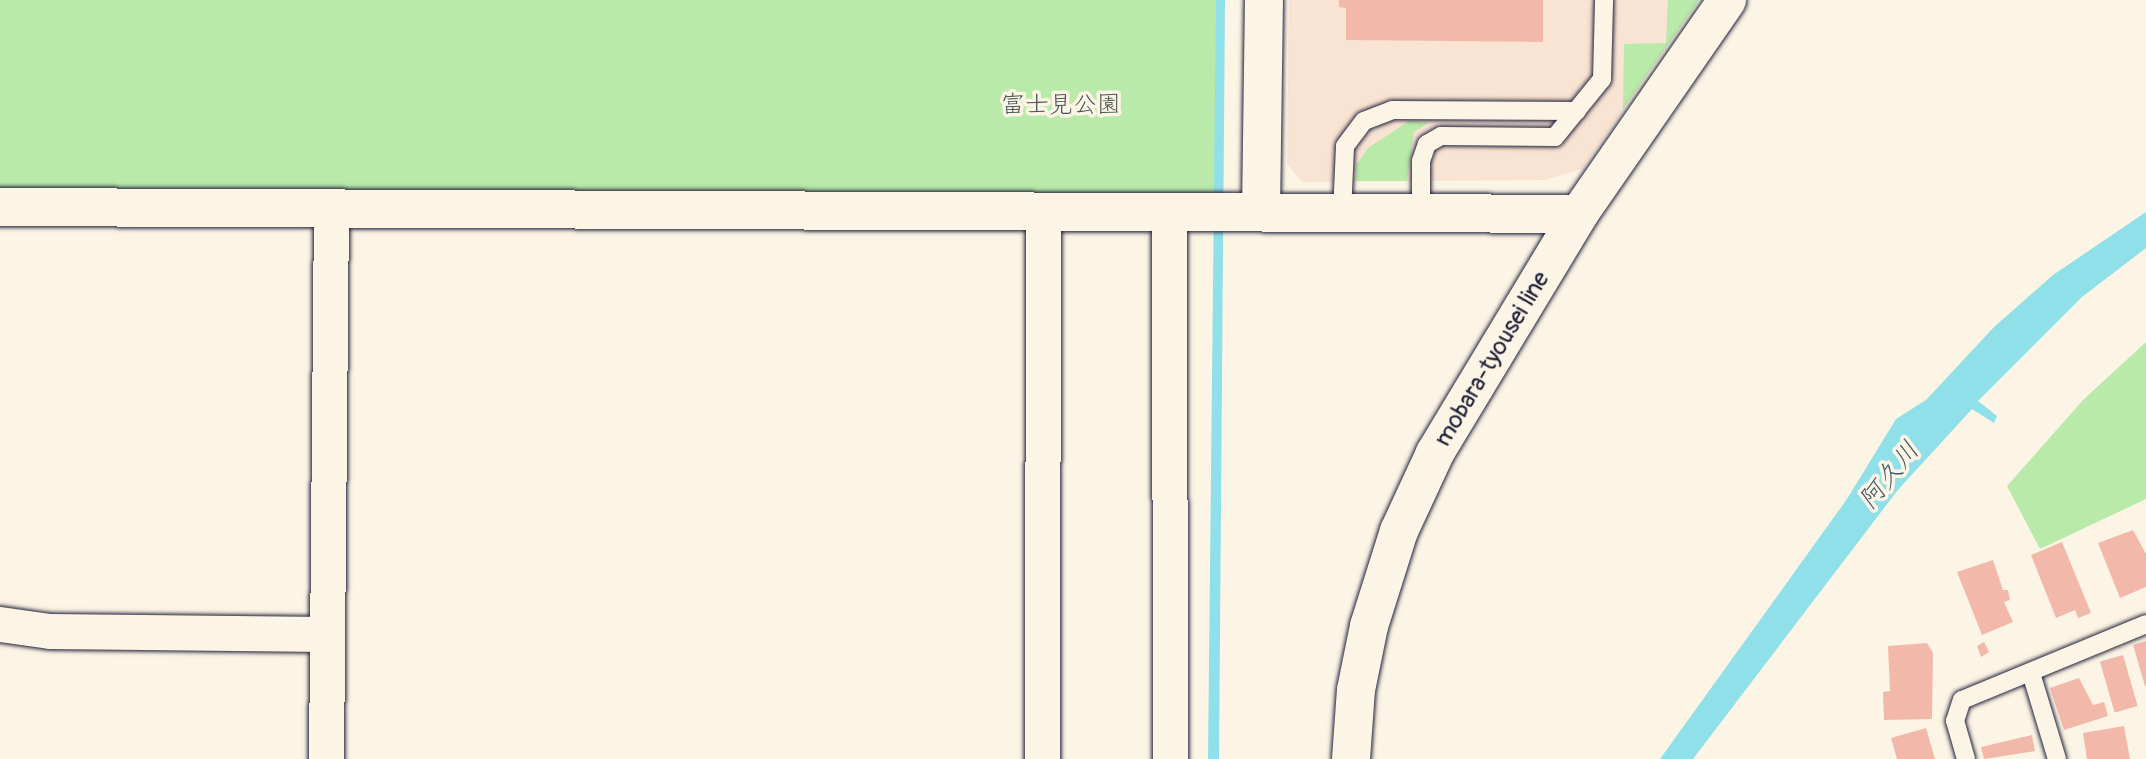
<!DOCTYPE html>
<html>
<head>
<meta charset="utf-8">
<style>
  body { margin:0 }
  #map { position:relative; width:2146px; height:759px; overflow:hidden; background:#fcf5e5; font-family:Pangolin,"Klee One",sans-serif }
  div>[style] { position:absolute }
  .built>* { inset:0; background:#f9e3d3 }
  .green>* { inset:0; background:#b9eaaa; transform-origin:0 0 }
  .water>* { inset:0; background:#8fe0e8 }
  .building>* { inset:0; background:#f2b9aa; transform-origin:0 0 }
  .roads { filter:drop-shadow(0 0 2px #22223b) drop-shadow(0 0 2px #22223b) }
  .lane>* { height:18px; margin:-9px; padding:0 9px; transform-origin:9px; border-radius:9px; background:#fcf5e5 }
  .street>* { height:35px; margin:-17.5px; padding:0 17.5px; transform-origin:17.5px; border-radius:17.5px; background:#fcf5e5 }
  .secondary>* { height:38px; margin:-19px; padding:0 19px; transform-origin:19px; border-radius:19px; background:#fcf5e5 }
  .primary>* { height:38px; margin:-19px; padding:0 19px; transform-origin:19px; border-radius:19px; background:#fcf5e5 }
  span { translate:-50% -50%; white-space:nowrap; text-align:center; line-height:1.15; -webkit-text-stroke:7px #fcf5e5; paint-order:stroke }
  .park-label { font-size:24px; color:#485457 }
  .street-label { font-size:24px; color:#22223b }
  .water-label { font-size:26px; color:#435b6f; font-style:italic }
</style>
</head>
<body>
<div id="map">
  <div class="built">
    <i style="clip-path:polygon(1289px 0,1699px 0,1582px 169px,1545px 180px,1302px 182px,1287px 164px)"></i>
  </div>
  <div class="green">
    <i style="left:0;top:0;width:1216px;height:207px"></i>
    <i style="clip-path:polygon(1668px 0,1699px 0,1623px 109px,1624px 44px,1666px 43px)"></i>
    <i style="clip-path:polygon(1409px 121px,1430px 122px,1414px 132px,1407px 181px,1356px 181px,1356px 165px,1368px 148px)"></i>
    <i style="clip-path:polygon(2146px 342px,2146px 499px,2040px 549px,2007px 486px,2083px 400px)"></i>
  </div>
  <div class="water">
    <i style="clip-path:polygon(1216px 0,1225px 0,1219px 759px,1208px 759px)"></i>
    <i style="clip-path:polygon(2146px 212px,2146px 248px,2082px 297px,1978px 401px,1997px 416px,1994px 423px,1972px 409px,1897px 491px,1693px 759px,1660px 759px,1847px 499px,1896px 419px,1926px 400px,1994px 327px,2053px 275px)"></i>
  </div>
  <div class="building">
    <i style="clip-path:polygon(1339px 0,1543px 0,1543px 42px,1346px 40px,1346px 8px,1339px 7px)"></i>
    <i style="clip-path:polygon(2133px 530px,2146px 554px,2146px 587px,2120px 598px,2098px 543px)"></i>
    <i style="clip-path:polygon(2062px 542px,2091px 613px,2078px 618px,2075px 610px,2056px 618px,2031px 555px)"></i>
    <i style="clip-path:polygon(1993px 560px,2003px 590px,2008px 590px,2010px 600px,2004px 602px,2013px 622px,1982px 635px,1957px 572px)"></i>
    <i style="clip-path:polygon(2146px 641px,2146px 686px,2145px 686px,2133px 645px)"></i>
    <i style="clip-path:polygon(1984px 642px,1989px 652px,1981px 657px,1977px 646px)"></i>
    <i style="clip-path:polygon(1927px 643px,1933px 653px,1932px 719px,1884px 720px,1883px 692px,1890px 691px,1888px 646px)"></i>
    <i style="left:2123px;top:655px;width:53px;height:24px;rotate:74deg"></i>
    <i style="clip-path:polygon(2079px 678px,2093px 705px,2104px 702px,2108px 716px,2064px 730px,2050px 688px)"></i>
    <i style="clip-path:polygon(2124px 726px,2130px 759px,2087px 759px,2083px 733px)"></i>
    <i style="clip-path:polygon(1926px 728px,1935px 759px,1897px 759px,1891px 738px)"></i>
    <i style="clip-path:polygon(2032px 735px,2035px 751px,1984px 759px,1981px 747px)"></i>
  </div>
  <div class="roads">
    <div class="lane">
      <i style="left:1342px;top:213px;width:67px;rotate:-87.4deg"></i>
      <i style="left:1345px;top:146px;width:31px;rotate:-53deg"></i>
      <i style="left:1364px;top:121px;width:30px;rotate:-21deg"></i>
      <i style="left:1392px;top:110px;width:185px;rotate:0.3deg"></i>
      <i style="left:1421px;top:213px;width:52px;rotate:-90deg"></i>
      <i style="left:1421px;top:161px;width:18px;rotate:-71deg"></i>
      <i style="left:1427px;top:144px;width:16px;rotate:-30deg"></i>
      <i style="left:1441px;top:136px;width:114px;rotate:0.5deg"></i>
      <i style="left:1555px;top:137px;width:75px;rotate:-51deg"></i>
      <i style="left:1602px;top:79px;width:79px;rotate:-88.5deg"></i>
      <i style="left:2031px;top:673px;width:90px;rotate:73.2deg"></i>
      <i style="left:1966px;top:759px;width:40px;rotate:-106deg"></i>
      <i style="left:1955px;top:721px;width:22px;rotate:-72deg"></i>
      <i style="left:1962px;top:700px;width:199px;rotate:-22.4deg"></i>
    </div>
    <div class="street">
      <i style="left:1169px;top:211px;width:548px;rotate:89.9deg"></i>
      <i style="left:0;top:624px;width:50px;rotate:8deg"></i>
      <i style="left:50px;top:631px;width:277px;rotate:0.6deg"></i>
      <i style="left:326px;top:759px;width:551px;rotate:-89.48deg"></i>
      <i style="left:1042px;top:759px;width:548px;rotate:-89.9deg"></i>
    </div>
    <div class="secondary">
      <i style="left:0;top:207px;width:1579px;rotate:0.25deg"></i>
      <i style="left:1261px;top:212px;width:212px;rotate:-89.2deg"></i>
    </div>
    <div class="primary">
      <i style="left:1351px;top:759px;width:69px;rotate:-85.9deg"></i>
      <i style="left:1356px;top:690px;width:65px;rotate:-78.5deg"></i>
      <i style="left:1369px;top:626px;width:100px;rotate:-72.5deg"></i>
      <i style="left:1399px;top:531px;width:86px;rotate:-65.2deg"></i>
      <i style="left:1435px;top:453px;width:279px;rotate:-58.9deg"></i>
      <i style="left:1579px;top:214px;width:260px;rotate:-55.3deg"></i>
    </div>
  </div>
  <div class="park-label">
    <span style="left:1061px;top:105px">富士見公園</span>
  </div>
  <div class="street-label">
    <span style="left:1492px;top:359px;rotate:-59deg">mobara-tyousei line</span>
  </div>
  <div class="water-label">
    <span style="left:1890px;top:476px;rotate:-51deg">阿久川</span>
  </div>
</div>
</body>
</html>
